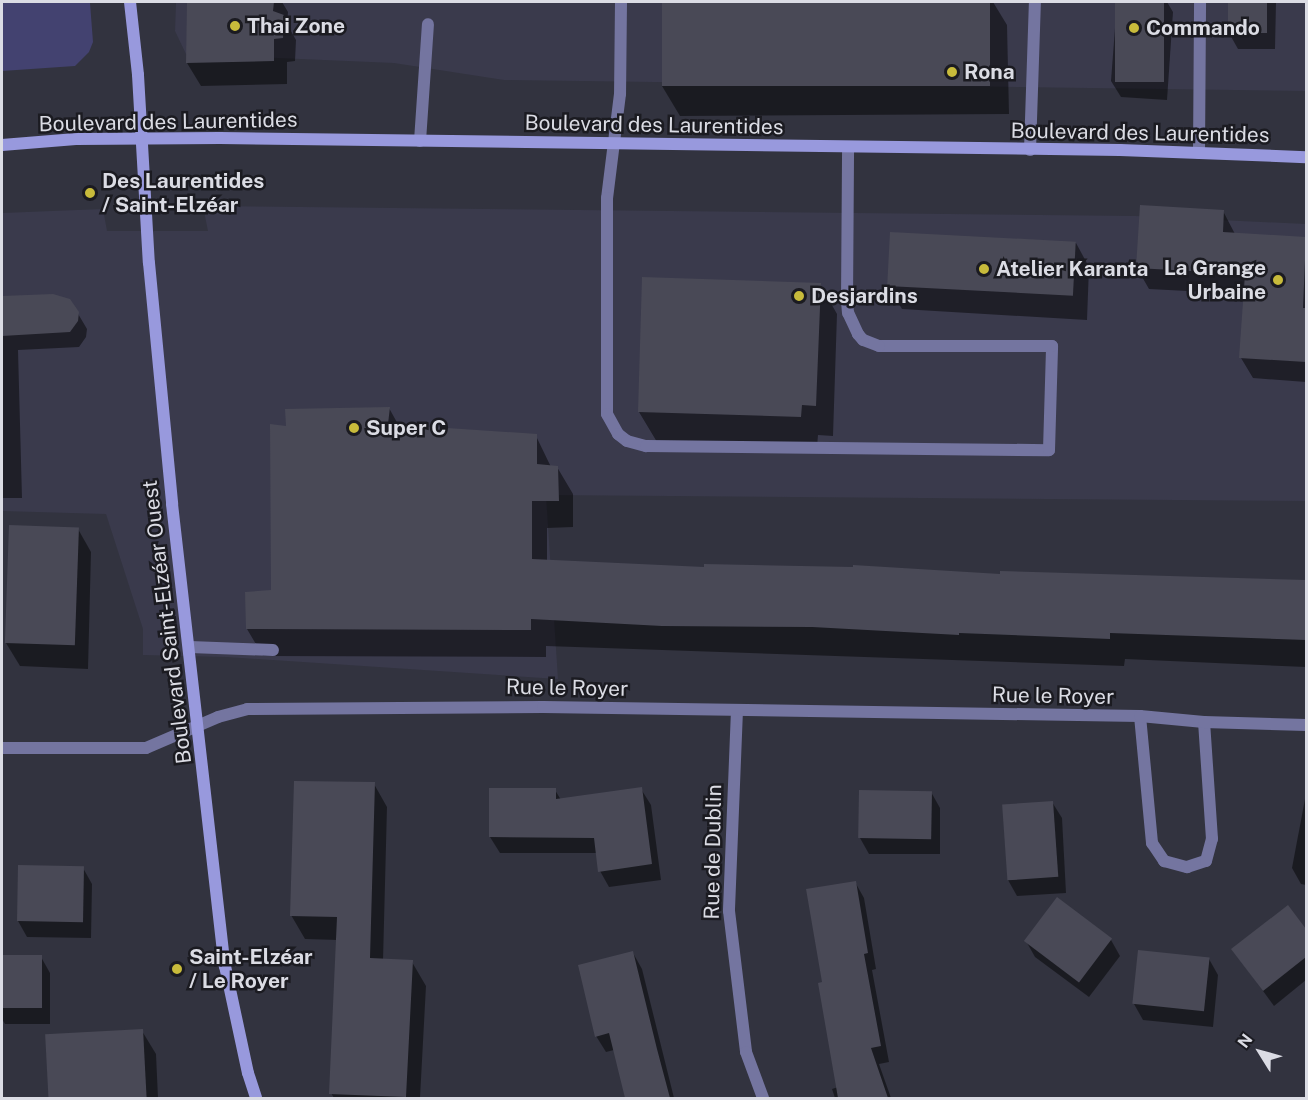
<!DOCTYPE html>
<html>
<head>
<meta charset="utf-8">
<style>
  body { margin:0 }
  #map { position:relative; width:1308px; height:1100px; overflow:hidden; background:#32333f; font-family:"Public Sans",sans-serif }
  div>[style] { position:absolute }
  .built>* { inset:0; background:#3a3a4c }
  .green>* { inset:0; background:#434270 }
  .shadow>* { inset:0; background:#0007 }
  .building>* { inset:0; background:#494956; transform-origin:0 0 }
  .lane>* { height:12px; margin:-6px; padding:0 6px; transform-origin:6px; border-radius:6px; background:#7475a0 }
  .street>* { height:12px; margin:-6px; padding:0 6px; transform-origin:6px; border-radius:6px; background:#7475a0 }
  .secondary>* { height:12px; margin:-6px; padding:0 6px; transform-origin:6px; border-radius:6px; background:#9899dd }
  .dots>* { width:16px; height:16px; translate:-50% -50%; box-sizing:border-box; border:3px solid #1b1b21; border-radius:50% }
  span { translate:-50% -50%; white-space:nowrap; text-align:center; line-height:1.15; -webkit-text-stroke:5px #1b1b21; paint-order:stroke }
  .poi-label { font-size:21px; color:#dbdce4; font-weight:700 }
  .left { translate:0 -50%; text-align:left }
  .right { translate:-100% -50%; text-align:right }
  .street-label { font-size:21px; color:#dbdce4 }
  .frame { position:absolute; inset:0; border:3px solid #dbdce4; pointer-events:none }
  .north { position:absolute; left:1230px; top:1022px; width:60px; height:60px; -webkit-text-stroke:4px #1b1b21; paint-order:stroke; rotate:307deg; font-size:16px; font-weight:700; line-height:24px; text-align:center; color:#dbdce4 }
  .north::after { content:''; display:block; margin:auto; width:21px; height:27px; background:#dbdce4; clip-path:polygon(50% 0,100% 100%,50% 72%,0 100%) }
</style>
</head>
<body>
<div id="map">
  <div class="built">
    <i style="clip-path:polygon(176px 2px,1306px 2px,1306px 91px,504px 80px,394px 63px,186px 54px,175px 31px)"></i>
    <i style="clip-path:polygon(203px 206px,1135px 216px,1306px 224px,1306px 501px,546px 495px,558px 679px,226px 657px,143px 655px,143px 629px,106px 514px,2px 511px,2px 213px,103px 209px,107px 231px,208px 231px)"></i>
  </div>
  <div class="green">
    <i style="clip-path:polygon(2px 2px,90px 3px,93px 42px,89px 52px,75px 66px,2px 71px)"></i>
  </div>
  <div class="shadow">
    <i style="clip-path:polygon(189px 2px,282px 2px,288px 12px,287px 24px,296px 40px,295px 61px,287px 62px,287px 84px,201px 86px,187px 63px)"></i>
    <i style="clip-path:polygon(664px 2px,993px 2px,1007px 25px,1009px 114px,680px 116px,662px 86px)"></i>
    <i style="clip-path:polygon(1117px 2px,1167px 2px,1173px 12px,1167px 100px,1121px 97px,1111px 81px)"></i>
    <i style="clip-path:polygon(1229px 2px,1276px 2px,1275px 49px,1238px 49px,1229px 33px)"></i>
    <i style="clip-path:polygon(1223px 211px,1235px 234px,1306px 239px,1306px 382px,1253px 378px,1241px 358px,1245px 294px,1149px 289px,1137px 268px)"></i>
    <i style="clip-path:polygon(1076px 243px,1089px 267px,1087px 320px,902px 309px,888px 286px)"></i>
    <i style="clip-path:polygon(820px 284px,837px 314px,833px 436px,818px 435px,817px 447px,657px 442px,639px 412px)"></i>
    <i style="clip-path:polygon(53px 296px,77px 312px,87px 329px,86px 337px,79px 347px,18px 350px,22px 498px,2px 498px,2px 297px)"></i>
    <i style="clip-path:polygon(389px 408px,399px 426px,536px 436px,551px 467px,557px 467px,573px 494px,573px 527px,547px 528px,547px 561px,705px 569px,1306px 581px,1306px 667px,1125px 659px,1124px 666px,546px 646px,546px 657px,263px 656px,247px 629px,272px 591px,288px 428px)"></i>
    <i style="clip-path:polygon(78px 529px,91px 552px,88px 669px,20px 666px,6px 643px)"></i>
    <i style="clip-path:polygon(374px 784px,387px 807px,383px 961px,412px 962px,426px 986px,420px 1098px,334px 1098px,331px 1093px,338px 940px,305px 939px,291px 915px)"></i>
    <i style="clip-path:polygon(641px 789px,651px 805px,661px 880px,609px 887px,600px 871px,597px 853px,500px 853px,490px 837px,555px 790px,561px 800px)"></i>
    <i style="clip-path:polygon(931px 792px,940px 808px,940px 854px,869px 854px,860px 838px)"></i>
    <i style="clip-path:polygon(1305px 799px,1306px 799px,1306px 885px,1301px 884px,1292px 868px)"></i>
    <i style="clip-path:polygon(1052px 802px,1062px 818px,1066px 893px,1017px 896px,1008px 880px)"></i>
    <i style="clip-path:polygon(83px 868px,92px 884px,91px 938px,27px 937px,18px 921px)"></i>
    <i style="clip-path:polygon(855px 882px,864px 898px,876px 969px,872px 970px,889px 1062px,879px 1064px,891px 1098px,835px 1098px,832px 1089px,838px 1087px,824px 983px)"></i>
    <i style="clip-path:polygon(1287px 907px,1306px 931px,1306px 980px,1274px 1006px,1233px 950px)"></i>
    <i style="clip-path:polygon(1111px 940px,1120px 956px,1089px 997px,1035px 957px,1026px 941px)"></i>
    <i style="clip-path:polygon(633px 953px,642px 969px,674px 1098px,626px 1098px,614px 1050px,606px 1052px,596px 1036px)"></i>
    <i style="clip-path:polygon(2px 957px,41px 957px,50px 973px,50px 1024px,5px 1024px,2px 1019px)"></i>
    <i style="clip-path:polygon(1209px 959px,1218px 975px,1213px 1027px,1143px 1020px,1134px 1004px)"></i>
    <i style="clip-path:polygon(142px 1031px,156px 1054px,158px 1098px,50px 1098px,47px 1036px)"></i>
  </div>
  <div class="building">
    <i style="clip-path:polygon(187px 2px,274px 2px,273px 11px,284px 15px,283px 38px,274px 39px,274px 61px,186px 63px)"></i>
    <i style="left:662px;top:2px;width:328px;height:84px"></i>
    <i style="left:1115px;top:2px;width:49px;height:80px"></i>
    <i style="left:1228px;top:2px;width:39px;height:31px"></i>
    <i style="clip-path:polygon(1140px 205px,1224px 210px,1223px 232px,1306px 237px,1303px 308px,1306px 308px,1306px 362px,1239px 358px,1245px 274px,1136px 268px)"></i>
    <i style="left:890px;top:232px;width:186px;height:54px;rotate:3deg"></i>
    <i style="clip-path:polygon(642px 277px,821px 283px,816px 406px,802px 405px,801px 417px,638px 412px)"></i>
    <i style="clip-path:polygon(53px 294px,70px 299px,79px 312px,78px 321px,70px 332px,2px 336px,2px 296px)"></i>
    <i style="clip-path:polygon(390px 407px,388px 424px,537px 434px,537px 464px,558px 466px,559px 501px,532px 501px,532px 559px,704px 567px,704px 564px,853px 567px,853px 565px,1000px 574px,1000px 571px,1306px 580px,1306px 640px,1110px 633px,1110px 639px,959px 633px,959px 635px,812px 627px,662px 626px,531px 619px,531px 630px,246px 629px,245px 592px,271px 590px,270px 424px,286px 426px,285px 409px)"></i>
    <i style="left:9px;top:525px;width:70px;height:118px;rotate:2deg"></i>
    <i style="clip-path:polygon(294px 781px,375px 782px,370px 958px,413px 960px,406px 1097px,329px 1094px,337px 917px,290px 916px)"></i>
    <i style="clip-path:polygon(642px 787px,652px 864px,598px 872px,594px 838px,489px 837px,489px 788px,556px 788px,556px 799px)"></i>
    <i style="left:859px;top:790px;width:73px;height:48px;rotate:1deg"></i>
    <i style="left:1053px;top:801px;width:76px;height:51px;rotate:86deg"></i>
    <i style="left:18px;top:865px;width:66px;height:56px;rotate:1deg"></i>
    <i style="clip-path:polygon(856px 881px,868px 953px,864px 954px,881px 1046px,871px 1048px,888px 1098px,838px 1098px,818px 983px,822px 982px,806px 889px)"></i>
    <i style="left:1057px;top:897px;width:69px;height:55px;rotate:37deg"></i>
    <i style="clip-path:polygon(1288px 905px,1306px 929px,1306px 957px,1263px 991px,1231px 949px)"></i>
    <i style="left:1138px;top:950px;width:72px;height:54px;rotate:6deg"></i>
    <i style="clip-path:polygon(633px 951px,657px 1049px,670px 1098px,625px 1098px,609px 1033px,595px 1037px,578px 965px)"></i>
    <i style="left:42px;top:955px;width:53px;height:40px;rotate:90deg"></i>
    <i style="left:143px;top:1029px;width:69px;height:98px;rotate:87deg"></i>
  </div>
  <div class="lane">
    <i style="left:621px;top:2px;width:92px;rotate:90.6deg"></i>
    <i style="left:620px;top:94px;width:105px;rotate:97.1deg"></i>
    <i style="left:607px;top:198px;width:216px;rotate:90deg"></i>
    <i style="left:607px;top:414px;width:23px;rotate:61deg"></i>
    <i style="left:618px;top:434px;width:11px;rotate:38deg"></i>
    <i style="left:627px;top:441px;width:20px;rotate:15deg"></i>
    <i style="left:646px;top:446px;width:403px;rotate:0.6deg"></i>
    <i style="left:1049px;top:450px;width:104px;rotate:-88.3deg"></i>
    <i style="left:1052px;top:346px;width:173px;rotate:180deg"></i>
    <i style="left:879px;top:346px;width:17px;rotate:-159deg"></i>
    <i style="left:863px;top:340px;width:8px;rotate:-130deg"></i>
    <i style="left:858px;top:334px;width:23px;rotate:-115deg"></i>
    <i style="left:848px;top:313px;width:12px;rotate:-95deg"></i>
    <i style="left:847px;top:301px;width:154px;rotate:-89.6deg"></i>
    <i style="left:420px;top:141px;width:117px;rotate:-86.1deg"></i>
    <i style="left:1030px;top:150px;width:148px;rotate:-88.1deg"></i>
    <i style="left:1199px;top:153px;width:151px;rotate:-89.6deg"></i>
    <i style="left:190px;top:647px;width:83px;rotate:2.1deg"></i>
  </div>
  <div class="street">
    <i style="left:737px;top:710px;width:201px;rotate:92.3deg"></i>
    <i style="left:729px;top:911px;width:142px;rotate:83.1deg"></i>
    <i style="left:746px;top:1052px;width:49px;rotate:69.7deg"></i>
    <i style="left:1140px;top:716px;width:128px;rotate:84.6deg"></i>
    <i style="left:1152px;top:843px;width:22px;rotate:56deg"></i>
    <i style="left:1164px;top:861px;width:24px;rotate:15deg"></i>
    <i style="left:1187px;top:867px;width:20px;rotate:-18deg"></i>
    <i style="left:1206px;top:861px;width:23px;rotate:-75deg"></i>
    <i style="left:1212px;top:839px;width:117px;rotate:-93.9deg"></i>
    <i style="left:2px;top:748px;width:144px"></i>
    <i style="left:146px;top:748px;width:78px;rotate:-23.3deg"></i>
    <i style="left:218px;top:717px;width:30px;rotate:-15deg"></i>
    <i style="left:247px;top:709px;width:296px;rotate:-0.4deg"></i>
    <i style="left:543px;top:707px;width:597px;rotate:0.86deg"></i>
    <i style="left:1140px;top:716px;width:64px;rotate:5.4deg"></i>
    <i style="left:1204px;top:722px;width:102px;rotate:1.7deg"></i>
  </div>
  <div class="secondary">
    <i style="left:130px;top:2px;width:73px;rotate:83.7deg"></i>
    <i style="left:138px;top:75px;width:188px;rotate:86.7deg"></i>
    <i style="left:149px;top:263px;width:242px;rotate:84.5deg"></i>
    <i style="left:172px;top:504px;width:465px;rotate:83.5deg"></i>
    <i style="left:225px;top:966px;width:109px;rotate:77.9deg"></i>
    <i style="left:248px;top:1073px;width:26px;rotate:72deg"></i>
    <i style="left:2px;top:145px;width:74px;rotate:-4.6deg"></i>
    <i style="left:76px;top:139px;width:144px;rotate:-0.4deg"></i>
    <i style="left:220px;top:138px;width:900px;rotate:0.76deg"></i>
    <i style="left:1120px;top:150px;width:186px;rotate:2.2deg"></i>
  </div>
  <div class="dots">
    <i style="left:235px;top:26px;background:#c8bb3b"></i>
    <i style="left:1134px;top:28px;background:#c8bb3b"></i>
    <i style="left:952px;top:72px;background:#c8bb3b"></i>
    <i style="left:90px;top:193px;background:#c8bb3b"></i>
    <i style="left:984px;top:269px;background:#c8bb3b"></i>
    <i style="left:1278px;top:280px;background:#c8bb3b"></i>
    <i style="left:799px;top:296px;background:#c8bb3b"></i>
    <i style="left:354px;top:428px;background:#c8bb3b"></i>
    <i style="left:177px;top:969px;background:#c8bb3b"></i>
  </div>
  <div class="poi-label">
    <span class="left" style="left:247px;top:26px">Thai Zone</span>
    <span class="left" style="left:1146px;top:28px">Commando</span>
    <span class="left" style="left:964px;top:72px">Rona</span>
    <span class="left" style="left:102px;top:193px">Des Laurentides<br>/ Saint-Elzéar</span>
    <span class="right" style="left:1266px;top:280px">La Grange<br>Urbaine</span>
    <span class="left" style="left:996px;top:269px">Atelier Karanta</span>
    <span class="left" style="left:811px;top:296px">Desjardins</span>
    <span class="left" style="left:366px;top:428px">Super C</span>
    <span class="left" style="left:189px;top:969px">Saint-Elzéar<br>/ Le Royer</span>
  </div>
  <div class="street-label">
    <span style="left:168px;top:122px;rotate:-1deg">Boulevard des Laurentides</span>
    <span style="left:654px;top:125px;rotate:1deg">Boulevard des Laurentides</span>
    <span style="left:1140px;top:133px;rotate:1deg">Boulevard des Laurentides</span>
    <span style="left:167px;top:622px;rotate:-97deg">Boulevard Saint-Elzéar Ouest</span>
    <span style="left:567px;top:688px;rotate:1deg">Rue le Royer</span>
    <span style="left:1053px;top:696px;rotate:1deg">Rue le Royer</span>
    <span style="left:713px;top:852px;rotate:-89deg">Rue de Dublin</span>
  </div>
  <div class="frame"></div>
  <div class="north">N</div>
</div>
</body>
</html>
